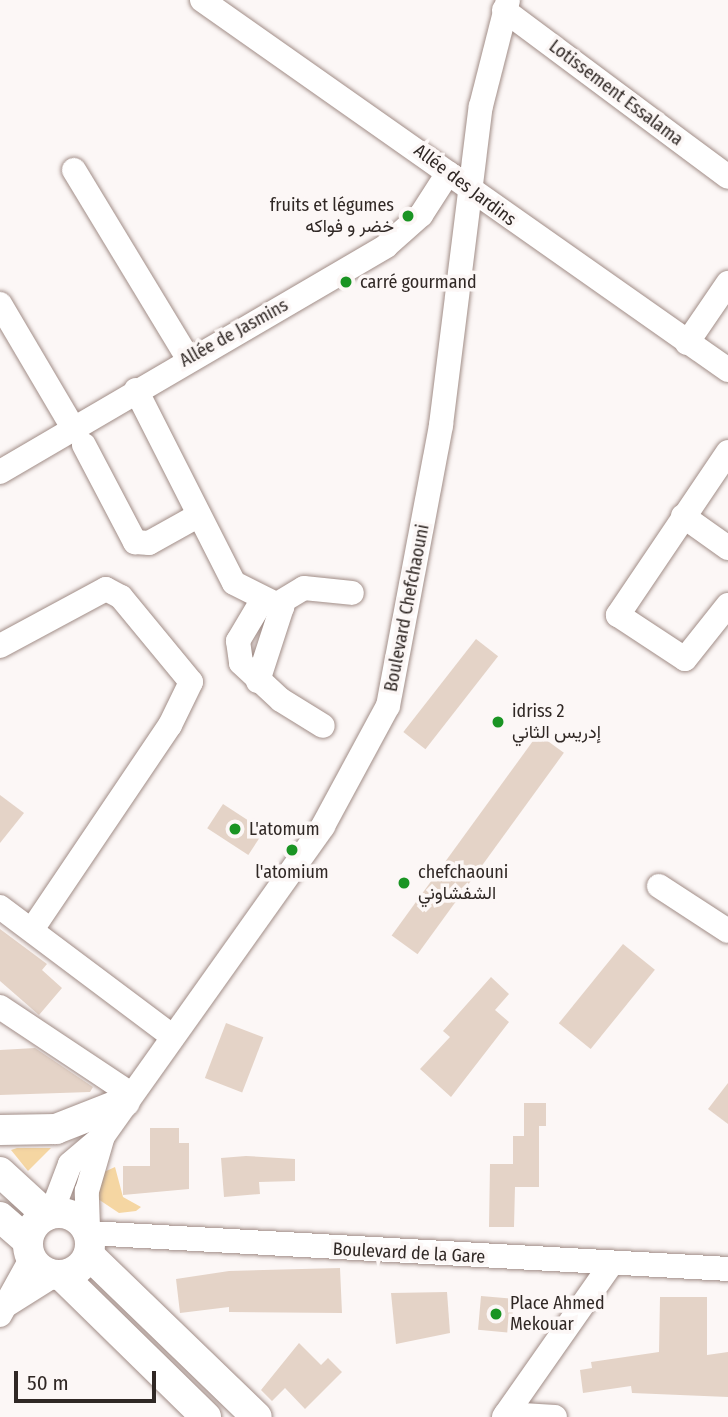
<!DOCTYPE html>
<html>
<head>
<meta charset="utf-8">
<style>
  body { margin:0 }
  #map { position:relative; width:728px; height:1417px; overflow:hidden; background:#fcf7f6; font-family:"Fira Sans Condensed",Vazirmatn,sans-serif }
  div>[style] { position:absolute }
  .green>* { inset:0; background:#f5d6a2 }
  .building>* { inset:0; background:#e4d3c7; transform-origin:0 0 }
  .roads { filter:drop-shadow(0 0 2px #a18d87) drop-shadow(0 0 2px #a18d87) }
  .minor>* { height:24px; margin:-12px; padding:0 12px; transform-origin:12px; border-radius:12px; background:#fff }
  .major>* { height:30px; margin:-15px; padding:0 15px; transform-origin:15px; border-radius:15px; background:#fff }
  .major>.ring { margin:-15px; padding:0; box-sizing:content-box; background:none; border:30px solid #fff; border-radius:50% }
  .dots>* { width:19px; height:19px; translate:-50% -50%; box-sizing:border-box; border:4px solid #fcf7f6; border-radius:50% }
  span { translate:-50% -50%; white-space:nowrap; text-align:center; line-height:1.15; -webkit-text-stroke:7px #fcf7f6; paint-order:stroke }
  .street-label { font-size:18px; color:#302825 }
  .poi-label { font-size:18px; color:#302825 }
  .right { translate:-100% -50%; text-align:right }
  .left { translate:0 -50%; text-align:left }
  .scale { position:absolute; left:14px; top:1371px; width:142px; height:32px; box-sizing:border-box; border:4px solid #302825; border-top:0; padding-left:9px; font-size:21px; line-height:24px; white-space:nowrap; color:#302825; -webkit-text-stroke:5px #fcf7f6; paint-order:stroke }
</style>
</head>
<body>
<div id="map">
  <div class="green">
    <i style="clip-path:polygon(51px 1148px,28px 1171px,11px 1150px,17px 1148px)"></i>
    <i style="clip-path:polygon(115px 1167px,123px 1197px,141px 1207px,136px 1211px,119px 1213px,95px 1197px,104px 1172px)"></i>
  </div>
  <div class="building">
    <i style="left:476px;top:639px;width:28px;height:118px;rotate:38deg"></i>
    <i style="left:538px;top:734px;width:32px;height:249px;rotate:36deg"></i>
    <i style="clip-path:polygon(0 795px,24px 813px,0 843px)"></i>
    <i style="left:223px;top:804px;width:49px;height:29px;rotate:33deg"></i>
    <i style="clip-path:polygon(0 929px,47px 964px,42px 970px,62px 988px,39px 1015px,0 981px)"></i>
    <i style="left:623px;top:944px;width:41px;height:102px;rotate:39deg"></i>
    <i style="clip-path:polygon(491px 977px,509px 994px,495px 1010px,509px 1022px,451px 1097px,420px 1069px,450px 1037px,443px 1031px)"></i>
    <i style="left:226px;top:1023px;width:40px;height:59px;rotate:21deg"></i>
    <i style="clip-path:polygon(35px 1048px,93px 1087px,90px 1092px,0 1095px,0 1050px)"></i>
    <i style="clip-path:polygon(728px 1083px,728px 1124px,708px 1109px)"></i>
    <i style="clip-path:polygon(524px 1103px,546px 1103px,546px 1126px,539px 1126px,539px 1187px,515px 1187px,514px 1227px,489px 1227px,490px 1164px,513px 1164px,513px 1136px,524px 1136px)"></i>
    <i style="clip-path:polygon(150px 1128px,179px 1128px,179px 1143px,189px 1143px,189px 1189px,123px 1195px,123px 1166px,150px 1166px)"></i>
    <i style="clip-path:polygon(246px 1156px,295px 1159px,295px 1181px,259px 1182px,260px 1194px,224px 1197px,221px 1158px)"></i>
    <i style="clip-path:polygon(340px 1268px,342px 1313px,229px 1312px,229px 1307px,180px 1313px,176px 1279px,229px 1271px)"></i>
    <i style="clip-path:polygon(447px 1292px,450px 1333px,396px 1344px,391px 1293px)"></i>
    <i style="left:481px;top:1296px;width:33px;height:34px;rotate:5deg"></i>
    <i style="clip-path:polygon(660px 1297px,707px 1297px,707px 1355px,728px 1352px,728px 1397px,632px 1393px,631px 1386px,583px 1393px,580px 1370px,592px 1368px,591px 1362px,659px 1352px)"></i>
    <i style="clip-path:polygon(299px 1343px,321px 1365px,328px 1358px,342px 1372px,305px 1409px,285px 1388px,272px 1401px,261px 1390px)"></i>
  </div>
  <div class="roads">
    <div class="minor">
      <i style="left:202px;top:0;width:643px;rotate:35.12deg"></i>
      <i style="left:504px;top:10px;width:279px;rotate:36.7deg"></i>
      <i style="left:74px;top:170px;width:220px;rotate:58.8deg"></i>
      <i style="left:0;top:304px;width:144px;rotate:59.5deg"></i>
      <i style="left:687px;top:343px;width:73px;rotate:-55.7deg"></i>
      <i style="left:136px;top:390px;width:216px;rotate:63.1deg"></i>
      <i style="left:234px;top:583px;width:54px;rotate:26.6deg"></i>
      <i style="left:282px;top:607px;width:78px;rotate:108deg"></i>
      <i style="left:84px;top:445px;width:110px;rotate:62.3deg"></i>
      <i style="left:135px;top:542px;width:14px;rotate:4deg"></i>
      <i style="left:149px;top:543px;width:57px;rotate:-29.2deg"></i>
      <i style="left:728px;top:452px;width:197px;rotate:124deg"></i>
      <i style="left:618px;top:615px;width:80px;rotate:33.3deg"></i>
      <i style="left:685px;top:659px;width:69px;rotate:-51.5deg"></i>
      <i style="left:0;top:472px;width:447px;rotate:-30.3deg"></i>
      <i style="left:386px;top:246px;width:47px;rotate:-41.5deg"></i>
      <i style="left:421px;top:215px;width:50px;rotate:-57.3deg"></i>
      <i style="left:683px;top:516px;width:55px;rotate:35.4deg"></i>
      <i style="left:263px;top:599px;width:49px;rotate:120.8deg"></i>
      <i style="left:238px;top:641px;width:22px;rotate:82deg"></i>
      <i style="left:241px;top:663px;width:54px;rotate:42.8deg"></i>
      <i style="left:281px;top:700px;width:49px;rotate:31.8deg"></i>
      <i style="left:279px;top:603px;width:29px;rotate:-31deg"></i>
      <i style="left:304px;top:588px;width:48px;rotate:5.9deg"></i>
      <i style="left:0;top:646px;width:120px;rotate:-28.3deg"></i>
      <i style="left:106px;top:589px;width:17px;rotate:28deg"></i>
      <i style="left:121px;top:597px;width:110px;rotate:50.5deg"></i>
      <i style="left:191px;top:682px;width:48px;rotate:116deg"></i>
      <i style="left:170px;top:725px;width:245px;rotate:124deg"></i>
      <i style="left:659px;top:886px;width:82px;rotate:33.1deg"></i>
      <i style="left:0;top:907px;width:216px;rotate:36.9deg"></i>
      <i style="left:0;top:1007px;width:157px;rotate:33.6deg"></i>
      <i style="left:51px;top:1214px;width:53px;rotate:-69.2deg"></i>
      <i style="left:70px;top:1164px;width:43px;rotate:-40.3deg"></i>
      <i style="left:88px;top:1228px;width:37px;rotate:-92deg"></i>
      <i style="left:87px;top:1191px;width:57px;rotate:-73.8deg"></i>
      <i style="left:103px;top:1136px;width:380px;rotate:-54.6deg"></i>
      <i style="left:323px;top:826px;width:136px;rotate:-61.6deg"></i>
      <i style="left:388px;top:706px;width:286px;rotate:-79.3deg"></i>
      <i style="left:441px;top:425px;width:321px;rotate:-82.9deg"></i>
      <i style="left:481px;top:106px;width:109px;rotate:-75.7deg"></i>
      <i style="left:89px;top:1233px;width:640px;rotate:3.22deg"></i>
      <i style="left:8px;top:1304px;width:54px;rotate:-32.2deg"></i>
      <i style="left:0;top:1315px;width:64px;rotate:-61deg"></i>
      <i style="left:506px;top:1414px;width:49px;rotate:3.5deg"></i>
      <i style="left:504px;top:1417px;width:187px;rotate:-55deg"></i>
    </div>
    <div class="major">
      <i style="left:0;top:1130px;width:56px;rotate:-1deg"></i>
      <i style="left:56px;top:1129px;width:74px;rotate:-21.4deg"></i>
      <i style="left:0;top:1172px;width:64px;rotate:42.5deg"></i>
      <i class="ring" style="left:28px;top:1213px;width:32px;height:32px"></i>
      <i style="left:0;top:1217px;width:37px;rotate:41deg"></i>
      <i style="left:89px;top:1255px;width:233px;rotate:44deg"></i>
      <i style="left:61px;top:1275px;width:203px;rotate:44.4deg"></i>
    </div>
  </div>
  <div class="dots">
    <i style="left:408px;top:216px;background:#1a9423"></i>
    <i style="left:346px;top:282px;background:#1a9423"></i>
    <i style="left:498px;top:722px;background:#1a9423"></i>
    <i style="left:235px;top:829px;background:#1a9423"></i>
    <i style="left:292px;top:850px;background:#1a9423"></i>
    <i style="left:404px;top:883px;background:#1a9423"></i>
    <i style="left:496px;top:1314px;background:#1a9423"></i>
  </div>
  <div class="street-label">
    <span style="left:616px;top:93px;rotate:37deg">Lotissement Essalama</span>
    <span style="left:465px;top:185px;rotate:37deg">Allée des Jardins</span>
    <span style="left:234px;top:333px;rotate:-29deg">Allée de Jasmins</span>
    <span style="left:407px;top:608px;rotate:-79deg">Boulevard Chefchaouni</span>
    <span style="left:409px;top:1253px;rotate:3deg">Boulevard de la Gare</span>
  </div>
  <div class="poi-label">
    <span class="right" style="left:394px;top:216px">fruits et légumes<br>خضر و فواكه</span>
    <span class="left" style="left:360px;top:282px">carré gourmand</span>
    <span class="left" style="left:512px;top:722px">idriss 2<br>إدريس الثاني</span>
    <span class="left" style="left:249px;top:829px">L'atomum</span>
    <span style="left:292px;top:872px">l'atomium</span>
    <span class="left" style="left:418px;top:883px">chefchaouni<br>الشفشاوني</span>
    <span class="left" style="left:510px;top:1314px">Place Ahmed<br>Mekouar</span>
  </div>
  <div class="scale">50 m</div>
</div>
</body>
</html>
